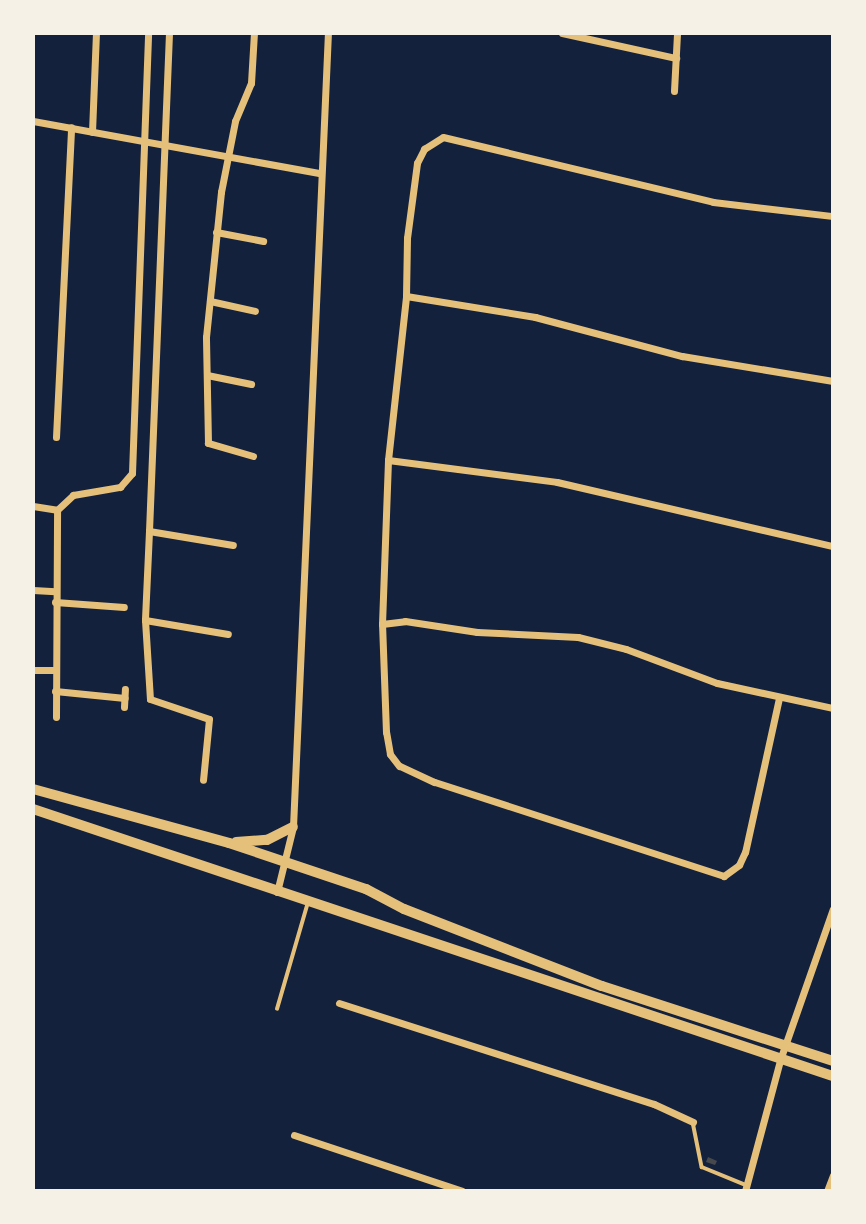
<!DOCTYPE html>
<html>
<head>
<meta charset="utf-8">
<style>
  body { margin:0 }
  #map { position:relative; width:866px; height:1224px; overflow:hidden; background:#14213d; font-family:"Titillium Web",sans-serif }
  div>[style] { position:absolute }
  .building>* { inset:0; background:#48494c }
  .service>* { height:3.5px; margin:-1.75px; padding:0 1.75px; transform-origin:1.75px; border-radius:1.75px; background:#e5c07b }
  .minor>* { height:7px; margin:-3.5px; padding:0 3.5px; transform-origin:3.5px; border-radius:3.5px; background:#e5c07b }
  .tertiary>* { height:10px; margin:-5px; padding:0 5px; transform-origin:5px; border-radius:5px; background:#e5c07b }
  span { translate:-50% -50%; white-space:nowrap; text-align:center; line-height:1.15; -webkit-text-stroke:7px #f6f1e7; paint-order:stroke }
  .frame { position:absolute; inset:0; border:35px solid #f6f1e7; pointer-events:none }
</style>
</head>
<body>
<div id="map">
  <div class="building">
    <i style="clip-path:polygon(708px 1157px,717px 1161px,715px 1165px,706px 1162px)"></i>
  </div>
  <div class="service">
    <i style="left:277px;top:1009px;width:111px;rotate:-73.8deg"></i>
    <i style="left:693px;top:1122px;width:46px;rotate:78.7deg"></i>
    <i style="left:702px;top:1167px;width:48px;rotate:22.2deg"></i>
  </div>
  <div class="minor">
    <i style="left:169px;top:33px;width:498px;rotate:92.3deg"></i>
    <i style="left:149px;top:531px;width:85px;rotate:9.5deg"></i>
    <i style="left:562px;top:33px;width:117px;rotate:12.4deg"></i>
    <i style="left:674px;top:91px;width:58px;rotate:-87deg"></i>
    <i style="left:33px;top:121px;width:292px;rotate:10.3deg"></i>
    <i style="left:92px;top:132px;width:99px;rotate:-87.7deg"></i>
    <i style="left:216px;top:232px;width:48px;rotate:10.8deg"></i>
    <i style="left:406px;top:296px;width:131px;rotate:9.2deg"></i>
    <i style="left:535px;top:317px;width:152px;rotate:14.9deg"></i>
    <i style="left:682px;top:356px;width:153px;rotate:9.4deg"></i>
    <i style="left:210px;top:301px;width:46px;rotate:12.5deg"></i>
    <i style="left:207px;top:375px;width:45px;rotate:11.6deg"></i>
    <i style="left:56px;top:437px;width:310px;rotate:-87.2deg"></i>
    <i style="left:253px;top:456px;width:47px;rotate:-163.9deg"></i>
    <i style="left:208px;top:443px;width:106px;rotate:-91.1deg"></i>
    <i style="left:206px;top:337px;width:146px;rotate:-84.1deg"></i>
    <i style="left:221px;top:192px;width:72px;rotate:-78.8deg"></i>
    <i style="left:235px;top:121px;width:41px;rotate:-67.2deg"></i>
    <i style="left:251px;top:83px;width:50px;rotate:-86.6deg"></i>
    <i style="left:388px;top:460px;width:170px;rotate:7.4deg"></i>
    <i style="left:557px;top:482px;width:283px;rotate:13.1deg"></i>
    <i style="left:33px;top:506px;width:24px;rotate:9deg"></i>
    <i style="left:149px;top:531px;width:89px;rotate:92.6deg"></i>
    <i style="left:145px;top:620px;width:84px;rotate:9.6deg"></i>
    <i style="left:33px;top:590px;width:22px;rotate:3deg"></i>
    <i style="left:55px;top:602px;width:69px;rotate:4.1deg"></i>
    <i style="left:145px;top:620px;width:79px;rotate:86.4deg"></i>
    <i style="left:150px;top:699px;width:62px;rotate:18.7deg"></i>
    <i style="left:209px;top:719px;width:61px;rotate:95.6deg"></i>
    <i style="left:382px;top:624px;width:23px;rotate:-7deg"></i>
    <i style="left:405px;top:621px;width:73px;rotate:8.7deg"></i>
    <i style="left:477px;top:632px;width:101px;rotate:2.8deg"></i>
    <i style="left:578px;top:637px;width:49px;rotate:14deg"></i>
    <i style="left:626px;top:649px;width:97px;rotate:20.5deg"></i>
    <i style="left:717px;top:683px;width:119px;rotate:12.2deg"></i>
    <i style="left:33px;top:670px;width:21px"></i>
    <i style="left:55px;top:691px;width:70px;rotate:5.7deg"></i>
    <i style="left:779px;top:698px;width:158px;rotate:102.4deg"></i>
    <i style="left:745px;top:852px;width:14px;rotate:115deg"></i>
    <i style="left:739px;top:865px;width:19px;rotate:144deg"></i>
    <i style="left:724px;top:876px;width:305px;rotate:-162deg"></i>
    <i style="left:434px;top:782px;width:38px;rotate:-155deg"></i>
    <i style="left:399px;top:766px;width:15px;rotate:-127deg"></i>
    <i style="left:390px;top:754px;width:22px;rotate:-100deg"></i>
    <i style="left:386px;top:732px;width:108px;rotate:-92.1deg"></i>
    <i style="left:382px;top:624px;width:164px;rotate:-87.9deg"></i>
    <i style="left:388px;top:460px;width:165px;rotate:-83.7deg"></i>
    <i style="left:406px;top:296px;width:58px;rotate:-89deg"></i>
    <i style="left:407px;top:238px;width:76px;rotate:-82.4deg"></i>
    <i style="left:417px;top:163px;width:16px;rotate:-63deg"></i>
    <i style="left:424px;top:149px;width:22px;rotate:-32deg"></i>
    <i style="left:443px;top:137px;width:278px;rotate:13.5deg"></i>
    <i style="left:713px;top:202px;width:121px;rotate:6.7deg"></i>
    <i style="left:124px;top:707px;width:18px;rotate:-87deg"></i>
    <i style="left:56px;top:717px;width:207px;rotate:-89.7deg"></i>
    <i style="left:57px;top:510px;width:22px;rotate:-43deg"></i>
    <i style="left:73px;top:495px;width:48px;rotate:-9.7deg"></i>
    <i style="left:120px;top:487px;width:18px;rotate:-49deg"></i>
    <i style="left:132px;top:473px;width:440px;rotate:-87.9deg"></i>
    <i style="left:277px;top:892px;width:67px;rotate:-76.2deg"></i>
    <i style="left:293px;top:827px;width:795px;rotate:-87.48deg"></i>
    <i style="left:339px;top:1003px;width:331px;rotate:17.8deg"></i>
    <i style="left:654px;top:1104px;width:43px;rotate:24.8deg"></i>
    <i style="left:294px;top:1135px;width:177px;rotate:18.4deg"></i>
    <i style="left:745px;top:1191px;width:136px;rotate:-75deg"></i>
    <i style="left:780px;top:1060px;width:160px;rotate:-70.7deg"></i>
    <i style="left:827px;top:1191px;width:17px;rotate:-69deg"></i>
  </div>
  <div class="tertiary">
    <i style="left:33px;top:789px;width:203px;rotate:15.4deg"></i>
    <i style="left:229px;top:843px;width:145px;rotate:18.6deg"></i>
    <i style="left:366px;top:889px;width:43px;rotate:27.8deg"></i>
    <i style="left:404px;top:909px;width:212px;rotate:21.3deg"></i>
    <i style="left:602px;top:986px;width:243px;rotate:18deg"></i>
    <i style="left:33px;top:809px;width:843px;rotate:18.46deg"></i>
    <i style="left:236px;top:842px;width:31px;rotate:-4deg"></i>
    <i style="left:267px;top:840px;width:29px;rotate:-27deg"></i>
  </div>
  <div class="frame"></div>
</div>
</body>
</html>
